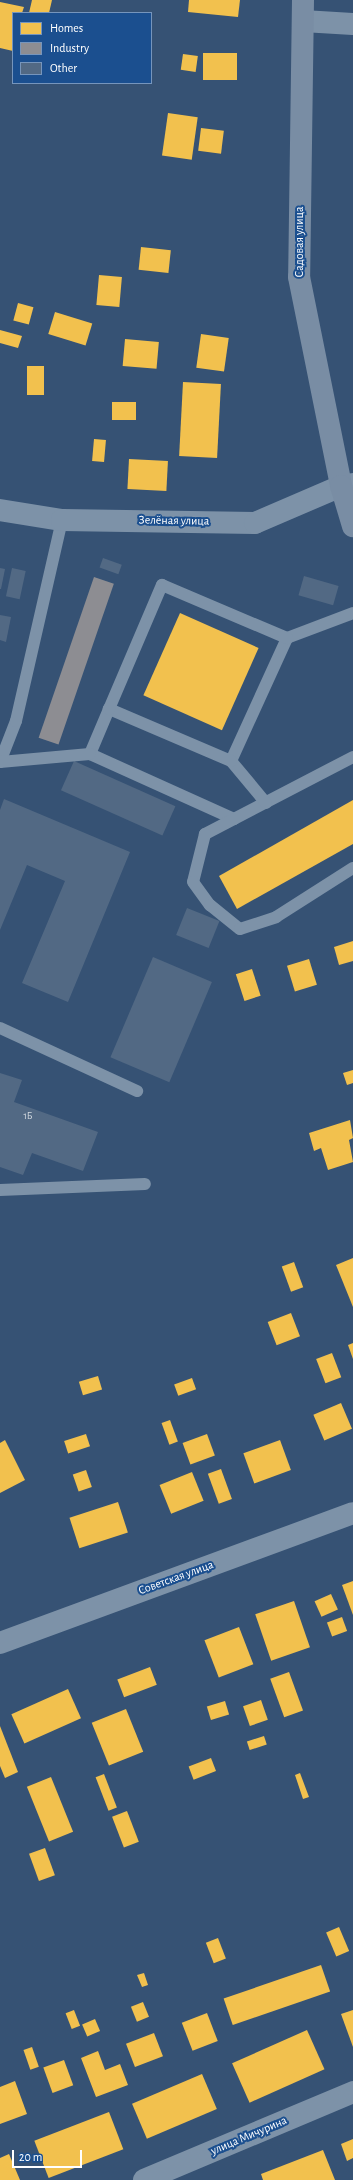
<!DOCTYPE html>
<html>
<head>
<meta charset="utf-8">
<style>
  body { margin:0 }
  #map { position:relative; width:353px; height:2180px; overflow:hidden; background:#365274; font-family:"Alegreya Sans",sans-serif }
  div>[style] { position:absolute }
  .homes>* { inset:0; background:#f2c14e; transform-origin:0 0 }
  .industry>* { inset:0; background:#8d8d92; transform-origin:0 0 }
  .building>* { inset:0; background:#526984; transform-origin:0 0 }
  .lane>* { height:12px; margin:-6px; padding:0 6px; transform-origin:6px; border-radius:6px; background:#7d92a8 }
  .street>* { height:22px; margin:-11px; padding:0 11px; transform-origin:11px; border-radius:11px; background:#7d92a8 }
  .secondary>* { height:22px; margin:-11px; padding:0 11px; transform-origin:11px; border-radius:11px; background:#798da4 }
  span { translate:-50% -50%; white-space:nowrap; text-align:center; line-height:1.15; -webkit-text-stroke:4px #1b4f8f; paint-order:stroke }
  .number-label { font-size:10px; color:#d4dae0 }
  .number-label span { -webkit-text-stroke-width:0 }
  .street-label { font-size:12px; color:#fff }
  .legend { position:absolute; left:12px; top:12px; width:140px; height:72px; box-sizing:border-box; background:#1b4f8f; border:1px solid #7695bc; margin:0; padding:5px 7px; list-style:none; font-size:12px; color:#fff }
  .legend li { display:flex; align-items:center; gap:8px; height:20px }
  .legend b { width:20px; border:1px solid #7695bc }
  .scale { position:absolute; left:12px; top:2150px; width:70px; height:18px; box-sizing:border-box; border:2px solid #fff; border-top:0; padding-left:5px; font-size:12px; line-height:14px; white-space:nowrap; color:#fff; -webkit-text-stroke:3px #1b4f8f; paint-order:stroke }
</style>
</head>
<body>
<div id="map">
  <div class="homes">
    <i style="clip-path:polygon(32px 0,52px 0,49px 13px,29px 13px)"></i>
    <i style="clip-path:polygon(189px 0,240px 0,238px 17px,188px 12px)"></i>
    <i style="clip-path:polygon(0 2px,24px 7px,22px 13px,13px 13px,13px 51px,0 48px)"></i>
    <i style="left:237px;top:53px;width:27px;height:34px;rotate:90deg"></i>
    <i style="left:183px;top:54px;width:15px;height:16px;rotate:8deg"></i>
    <i style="left:168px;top:113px;width:30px;height:43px;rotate:8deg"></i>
    <i style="left:201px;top:128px;width:23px;height:23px;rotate:7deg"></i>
    <i style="left:141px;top:247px;width:30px;height:23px;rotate:6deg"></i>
    <i style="left:99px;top:275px;width:23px;height:30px;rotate:5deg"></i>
    <i style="left:18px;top:303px;width:16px;height:18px;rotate:15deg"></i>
    <i style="left:55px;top:312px;width:39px;height:23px;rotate:17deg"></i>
    <i style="clip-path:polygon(0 330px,22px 336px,18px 348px,0 343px)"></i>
    <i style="left:201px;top:334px;width:28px;height:34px;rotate:8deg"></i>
    <i style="left:125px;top:339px;width:34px;height:27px;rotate:5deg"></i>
    <i style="left:27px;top:366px;width:17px;height:29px"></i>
    <i style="left:183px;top:382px;width:38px;height:74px;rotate:3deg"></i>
    <i style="left:112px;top:402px;width:24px;height:18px"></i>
    <i style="left:94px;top:439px;width:12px;height:22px;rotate:5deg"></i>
    <i style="left:129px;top:459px;width:39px;height:30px;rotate:3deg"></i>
    <i style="left:180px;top:613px;width:86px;height:90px;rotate:24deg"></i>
    <i style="clip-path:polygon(353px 800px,353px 844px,237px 909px,219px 876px)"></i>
    <i style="clip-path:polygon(353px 941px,353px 961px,339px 965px,334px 947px)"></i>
    <i style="left:309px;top:959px;width:27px;height:23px;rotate:73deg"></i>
    <i style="left:252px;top:969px;width:28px;height:17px;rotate:72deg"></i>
    <i style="clip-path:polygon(353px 1070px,353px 1083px,347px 1085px,343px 1073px)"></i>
    <i style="clip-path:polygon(350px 1120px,353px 1138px,349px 1140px,353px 1162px,328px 1170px,321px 1148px,314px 1151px,309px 1133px)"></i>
    <i style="clip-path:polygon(353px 1258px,353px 1307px,336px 1265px)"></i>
    <i style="left:294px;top:1262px;width:27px;height:13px;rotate:70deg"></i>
    <i style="left:291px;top:1313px;width:25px;height:25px;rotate:69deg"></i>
    <i style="clip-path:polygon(353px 1343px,353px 1359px,348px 1345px)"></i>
    <i style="left:332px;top:1353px;width:26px;height:17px;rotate:69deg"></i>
    <i style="left:98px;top:1376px;width:14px;height:20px;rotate:73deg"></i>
    <i style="left:192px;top:1378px;width:12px;height:19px;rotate:70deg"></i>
    <i style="left:341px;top:1403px;width:28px;height:30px;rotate:67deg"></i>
    <i style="left:170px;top:1420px;width:23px;height:9px;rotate:70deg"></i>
    <i style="left:86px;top:1434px;width:13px;height:23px;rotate:72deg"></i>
    <i style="left:207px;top:1434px;width:23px;height:26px;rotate:70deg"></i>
    <i style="clip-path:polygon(5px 1440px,25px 1480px,0 1493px,0 1443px)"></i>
    <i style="left:280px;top:1440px;width:32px;height:39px;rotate:70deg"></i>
    <i style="left:221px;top:1469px;width:32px;height:14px;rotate:70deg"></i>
    <i style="left:86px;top:1470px;width:18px;height:14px;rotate:71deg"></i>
    <i style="left:192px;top:1472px;width:31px;height:35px;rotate:68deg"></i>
    <i style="left:118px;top:1502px;width:32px;height:51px;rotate:72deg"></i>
    <i style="clip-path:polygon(353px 1581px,353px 1615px,342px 1585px)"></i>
    <i style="left:331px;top:1594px;width:17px;height:18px;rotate:66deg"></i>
    <i style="left:294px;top:1601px;width:49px;height:41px;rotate:71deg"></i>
    <i style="left:342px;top:1617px;width:15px;height:16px;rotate:70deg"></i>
    <i style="left:239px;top:1627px;width:40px;height:37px;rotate:69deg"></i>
    <i style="left:150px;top:1667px;width:19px;height:35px;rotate:69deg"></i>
    <i style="left:289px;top:1672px;width:41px;height:20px;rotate:70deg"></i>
    <i style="left:68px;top:1689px;width:32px;height:62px;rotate:66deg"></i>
    <i style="left:261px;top:1700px;width:21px;height:19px;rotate:71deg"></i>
    <i style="left:225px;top:1701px;width:14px;height:19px;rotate:73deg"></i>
    <i style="left:126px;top:1709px;width:46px;height:37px;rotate:68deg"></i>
    <i style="clip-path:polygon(0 1726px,18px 1772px,5px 1778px,0 1766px)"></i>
    <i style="left:264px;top:1736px;width:9px;height:18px;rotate:72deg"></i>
    <i style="left:211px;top:1758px;width:14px;height:24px;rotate:69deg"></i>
    <i style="clip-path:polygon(300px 1773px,309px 1797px,303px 1799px,295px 1775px)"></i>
    <i style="left:104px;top:1774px;width:36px;height:9px;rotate:69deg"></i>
    <i style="left:51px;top:1777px;width:59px;height:26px;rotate:68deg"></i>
    <i style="left:127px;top:1811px;width:33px;height:16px;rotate:69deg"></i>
    <i style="left:45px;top:1848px;width:29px;height:17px;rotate:70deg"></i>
    <i style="left:339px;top:1927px;width:26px;height:14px;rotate:67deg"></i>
    <i style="left:218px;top:1938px;width:22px;height:13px;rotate:69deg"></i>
    <i style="left:321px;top:1965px;width:28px;height:103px;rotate:71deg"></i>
    <i style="clip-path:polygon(144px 1973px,148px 1985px,142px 1987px,137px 1975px)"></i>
    <i style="left:143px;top:2002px;width:16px;height:13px;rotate:68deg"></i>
    <i style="left:74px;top:2010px;width:17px;height:9px;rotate:69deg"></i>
    <i style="clip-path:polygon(353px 2010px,353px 2047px,341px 2014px)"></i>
    <i style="left:207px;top:2013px;width:30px;height:27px;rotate:69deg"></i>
    <i style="left:95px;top:2019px;width:13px;height:14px;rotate:67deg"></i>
    <i style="left:307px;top:2030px;width:43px;height:82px;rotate:66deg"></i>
    <i style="left:154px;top:2033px;width:25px;height:30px;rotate:69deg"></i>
    <i style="left:32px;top:2047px;width:21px;height:9px;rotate:71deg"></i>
    <i style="clip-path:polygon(98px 2051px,105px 2070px,120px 2064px,128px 2085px,96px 2097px,81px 2058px)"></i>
    <i style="left:64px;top:2060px;width:27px;height:22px;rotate:70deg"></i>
    <i style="left:202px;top:2074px;width:38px;height:76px;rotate:67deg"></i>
    <i style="clip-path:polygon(15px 2081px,27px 2114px,0 2124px,0 2087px)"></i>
    <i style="left:109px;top:2112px;width:40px;height:80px;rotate:69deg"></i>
    <i style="clip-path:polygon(353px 2139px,353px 2158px,347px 2161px,341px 2144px)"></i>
    <i style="clip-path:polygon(323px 2150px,335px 2180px,263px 2180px,261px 2174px)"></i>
    <i style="clip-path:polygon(9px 2154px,20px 2180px,0 2180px,0 2158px)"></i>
  </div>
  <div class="industry">
    <i style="left:94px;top:577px;width:21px;height:170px;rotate:19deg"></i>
  </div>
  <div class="building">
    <i style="left:103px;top:558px;width:20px;height:10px;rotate:20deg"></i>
    <i style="clip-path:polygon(0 568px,5px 569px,1px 589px,0 589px)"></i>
    <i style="left:12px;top:568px;width:14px;height:29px;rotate:12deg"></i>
    <i style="left:304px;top:576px;width:36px;height:20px;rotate:16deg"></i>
    <i style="clip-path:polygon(0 615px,11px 617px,6px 642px,0 640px)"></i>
    <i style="left:74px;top:761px;width:111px;height:32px;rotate:24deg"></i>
    <i style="clip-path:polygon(4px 799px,130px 852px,68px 1002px,22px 983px,65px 881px,27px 865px,0 930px,0 810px)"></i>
    <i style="left:187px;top:908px;width:35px;height:29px;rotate:22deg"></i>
    <i style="left:153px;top:957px;width:64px;height:109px;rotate:23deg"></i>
    <i style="clip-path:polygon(0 1073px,22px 1080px,14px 1102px,98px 1132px,83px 1171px,32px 1153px,23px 1175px,0 1167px)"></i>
  </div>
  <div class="lane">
    <i style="left:109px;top:709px;width:49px;rotate:112.9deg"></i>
    <i style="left:90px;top:754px;width:158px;rotate:24.3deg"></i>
    <i style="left:353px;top:757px;width:167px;rotate:152.5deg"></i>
    <i style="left:205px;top:834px;width:49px;rotate:104deg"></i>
    <i style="left:193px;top:882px;width:29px;rotate:54deg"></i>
    <i style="left:210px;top:905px;width:38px;rotate:39deg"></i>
    <i style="left:240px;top:929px;width:38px;rotate:-18deg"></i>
    <i style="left:276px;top:917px;width:91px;rotate:-32.5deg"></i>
    <i style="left:231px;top:761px;width:135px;rotate:-65.5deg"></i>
    <i style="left:287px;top:638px;width:71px;rotate:-20.7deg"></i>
    <i style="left:0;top:762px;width:44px;rotate:-68.7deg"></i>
    <i style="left:16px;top:721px;width:206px;rotate:-77.1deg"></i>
    <i style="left:0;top:762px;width:90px;rotate:-5.1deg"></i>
    <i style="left:266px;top:803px;width:55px;rotate:-129.8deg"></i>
    <i style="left:231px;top:761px;width:133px;rotate:-156.9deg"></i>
    <i style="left:109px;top:709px;width:135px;rotate:-66.9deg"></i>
    <i style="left:162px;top:585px;width:136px;rotate:23deg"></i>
    <i style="left:0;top:1028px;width:151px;rotate:24.7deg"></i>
    <i style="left:0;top:1190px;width:145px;rotate:-2.4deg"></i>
  </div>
  <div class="street">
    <i style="left:303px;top:21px;width:50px;rotate:3.4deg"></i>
    <i style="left:0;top:510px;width:63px;rotate:9.2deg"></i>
    <i style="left:62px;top:520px;width:193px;rotate:0.9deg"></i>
    <i style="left:255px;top:523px;width:94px;rotate:-23.3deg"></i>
    <i style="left:341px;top:486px;width:12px;rotate:-9deg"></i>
    <i style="left:0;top:1643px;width:376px;rotate:-20.2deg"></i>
    <i style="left:144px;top:2180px;width:227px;rotate:-22.8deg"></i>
  </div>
  <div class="secondary">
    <i style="left:303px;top:0;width:277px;rotate:90.8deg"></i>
    <i style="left:299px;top:277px;width:213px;rotate:78.6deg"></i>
    <i style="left:341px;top:486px;width:42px;rotate:73.3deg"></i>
  </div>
  <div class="number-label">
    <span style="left:28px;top:1117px">1Б</span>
  </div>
  <div class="street-label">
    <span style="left:300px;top:242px;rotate:-90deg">Садовая улица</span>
    <span style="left:174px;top:521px;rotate:1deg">Зелёная улица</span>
    <span style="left:176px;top:1578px;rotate:-20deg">Советская улица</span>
    <span style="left:249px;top:2136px;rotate:-23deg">улица Мичурина</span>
  </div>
  <ul class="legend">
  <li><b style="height:11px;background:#f2c14e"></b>Homes</li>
  <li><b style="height:11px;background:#8d8d92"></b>Industry</li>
  <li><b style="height:11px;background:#526984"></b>Other</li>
  </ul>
  <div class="scale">20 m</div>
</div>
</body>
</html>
